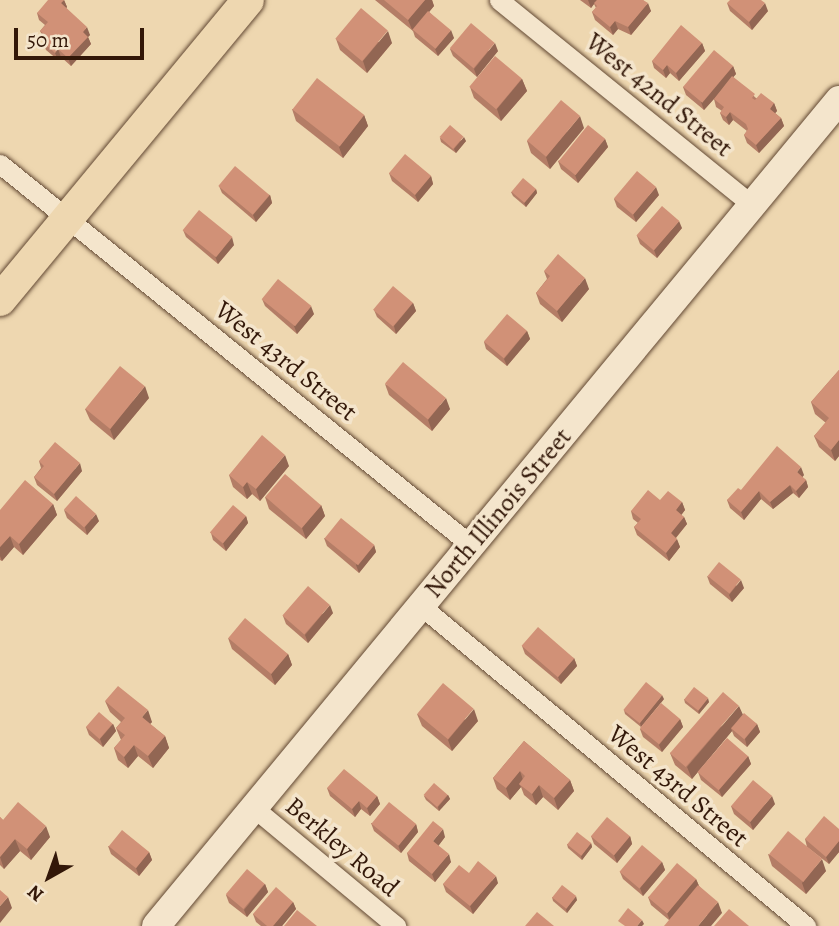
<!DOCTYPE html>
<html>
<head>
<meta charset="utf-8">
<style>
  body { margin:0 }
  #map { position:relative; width:839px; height:926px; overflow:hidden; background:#eed7b0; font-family:Alegreya,serif }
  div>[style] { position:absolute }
  .roads { filter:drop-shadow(0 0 2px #624833) drop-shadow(0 0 2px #624833) }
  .street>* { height:19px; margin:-9.5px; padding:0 9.5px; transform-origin:9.5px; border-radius:9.5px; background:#f4e5cc }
  .secondary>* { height:28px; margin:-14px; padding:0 14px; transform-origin:14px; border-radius:14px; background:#f4e5cc }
  .primary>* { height:32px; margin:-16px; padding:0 16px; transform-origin:16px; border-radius:16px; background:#eed7b0 }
  .wall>* { inset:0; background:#b47d66 }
  .shaded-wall>* { inset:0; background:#926653 }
  .building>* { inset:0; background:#d19177; transform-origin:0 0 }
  span { translate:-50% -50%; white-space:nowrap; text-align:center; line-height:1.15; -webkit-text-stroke:7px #f4e5cc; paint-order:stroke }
  .street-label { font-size:26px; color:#331809 }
  .north { position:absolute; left:14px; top:842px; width:70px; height:70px; -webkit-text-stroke:5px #f4e5cc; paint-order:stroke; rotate:220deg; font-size:19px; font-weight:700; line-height:28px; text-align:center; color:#331809 }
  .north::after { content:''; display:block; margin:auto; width:24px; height:32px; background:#331809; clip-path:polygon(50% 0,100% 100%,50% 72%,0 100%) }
  .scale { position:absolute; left:14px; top:28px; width:130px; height:32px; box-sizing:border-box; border:4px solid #331809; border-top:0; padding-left:9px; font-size:21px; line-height:24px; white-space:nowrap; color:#331809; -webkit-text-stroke:5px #f4e5cc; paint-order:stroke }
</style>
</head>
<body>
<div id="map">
  <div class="roads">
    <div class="street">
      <i style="left:499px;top:0;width:326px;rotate:39deg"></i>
      <i style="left:0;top:164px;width:606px;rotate:38.97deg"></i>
      <i style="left:421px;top:606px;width:501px;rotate:39.73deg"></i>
      <i style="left:254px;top:808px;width:185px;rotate:39.7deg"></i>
    </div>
    <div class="secondary">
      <i style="left:156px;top:926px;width:1072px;rotate:-50.41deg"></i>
    </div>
    <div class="primary">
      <i style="left:0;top:300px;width:389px;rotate:-50.4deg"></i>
    </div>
  </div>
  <div class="wall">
    <i style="clip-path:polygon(64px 0,67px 7px,66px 8px,90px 35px,88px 37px,91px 44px,71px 66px,61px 57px,58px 60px,46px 50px,43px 42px,45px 40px,40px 31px,45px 25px,39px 20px,37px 13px)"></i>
    <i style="clip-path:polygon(375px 0,432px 0,434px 6px,429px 12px,454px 38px,438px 56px,415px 37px,413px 31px)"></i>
    <i style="clip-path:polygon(580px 0,643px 0,651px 11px,631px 35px,618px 29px,613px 35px,595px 20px,592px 12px,596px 8px,594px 4px,591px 8px)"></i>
    <i style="clip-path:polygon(727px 3px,768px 11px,752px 30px,730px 11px)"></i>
    <i style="clip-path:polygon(336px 39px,392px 43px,367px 73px,340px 50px)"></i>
    <i style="clip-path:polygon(702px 43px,705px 51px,679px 81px,670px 73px,666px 78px,654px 68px,652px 61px)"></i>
    <i style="clip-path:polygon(450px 49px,498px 51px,477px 77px,453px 56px)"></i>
    <i style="clip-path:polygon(733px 66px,736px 74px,733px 77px,756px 98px,774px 103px,777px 111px,775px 113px,781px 118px,784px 126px,759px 153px,747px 143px,744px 135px,747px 131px,733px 120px,729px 125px,723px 120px,720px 113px,722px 111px,716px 107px,714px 99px,704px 110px,686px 95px,683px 87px)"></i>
    <i style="clip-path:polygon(522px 79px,527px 91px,501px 121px,474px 98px,470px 87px)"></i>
    <i style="clip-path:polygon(292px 109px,364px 115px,368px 126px,343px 158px,296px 121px)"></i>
    <i style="clip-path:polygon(584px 128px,550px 169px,531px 153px,527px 141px)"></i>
    <i style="clip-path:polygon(440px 138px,466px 141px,456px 153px,441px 142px)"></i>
    <i style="clip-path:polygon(605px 139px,608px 147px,578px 183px,561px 169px,558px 161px)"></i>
    <i style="clip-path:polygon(389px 173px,431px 176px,433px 184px,418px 202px,392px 181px)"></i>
    <i style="clip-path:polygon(219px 186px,270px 195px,272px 203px,256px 222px,222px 193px)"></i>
    <i style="clip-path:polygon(536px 189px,537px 193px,526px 207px,513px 196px,511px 192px)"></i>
    <i style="clip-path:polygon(659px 195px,636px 222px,617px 207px,614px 199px)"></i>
    <i style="clip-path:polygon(682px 228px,657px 258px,640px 244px,637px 236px)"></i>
    <i style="clip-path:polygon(183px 230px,234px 245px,218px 264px,186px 237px)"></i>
    <i style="clip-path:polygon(544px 271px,589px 289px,562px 322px,540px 304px,536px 293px,547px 279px)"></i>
    <i style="clip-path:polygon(262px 299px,314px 314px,297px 334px,265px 306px)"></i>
    <i style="clip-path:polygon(413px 303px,416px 311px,396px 334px,377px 317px,374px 310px)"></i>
    <i style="clip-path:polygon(527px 331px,530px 339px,507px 366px,486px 349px,484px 342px)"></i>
    <i style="clip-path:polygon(839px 370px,839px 456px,835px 461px,819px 447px,814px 436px,826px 423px,815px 414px,811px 402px)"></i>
    <i style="clip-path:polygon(385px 384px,450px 409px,432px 431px,389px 395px)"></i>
    <i style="clip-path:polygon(149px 398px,114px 440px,90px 420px,85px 409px)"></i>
    <i style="clip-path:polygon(39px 461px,82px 471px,57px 501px,37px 485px,34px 477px,41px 468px)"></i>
    <i style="clip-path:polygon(289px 466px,260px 501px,252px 494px,247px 499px,233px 487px,229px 475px)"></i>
    <i style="clip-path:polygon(804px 475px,802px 477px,806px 480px,808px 487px,799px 498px,793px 493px,773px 509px,761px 499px,744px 520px,730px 508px,727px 500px,741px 490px)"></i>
    <i style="clip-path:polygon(265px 497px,321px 505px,325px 516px,306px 539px,269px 509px)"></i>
    <i style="clip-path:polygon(660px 500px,682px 502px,685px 510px,681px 515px,684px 517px,687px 524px,676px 538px,680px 547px,669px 561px,637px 535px,634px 527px,638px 523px,633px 519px,631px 511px)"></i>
    <i style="clip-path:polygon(53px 504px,57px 515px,23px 555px,14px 547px,2px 561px,0 560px,0 510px)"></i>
    <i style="clip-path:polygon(64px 510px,99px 521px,87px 535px,67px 518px)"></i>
    <i style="clip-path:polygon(246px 516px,248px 523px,226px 551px,213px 540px,211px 533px)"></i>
    <i style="clip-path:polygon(324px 538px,374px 545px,376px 552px,359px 573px,327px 546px)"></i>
    <i style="clip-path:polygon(707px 576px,744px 588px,732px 602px,710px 584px)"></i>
    <i style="clip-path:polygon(333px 613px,308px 643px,286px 624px,283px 616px)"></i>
    <i style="clip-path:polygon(228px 638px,288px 654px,292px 665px,275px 685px,232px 649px)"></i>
    <i style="clip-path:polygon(522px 646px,574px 658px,577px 666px,561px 684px,525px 654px)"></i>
    <i style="clip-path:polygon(664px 699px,641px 727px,625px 714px,624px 710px)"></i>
    <i style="clip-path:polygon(684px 699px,709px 702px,699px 714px,685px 703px)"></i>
    <i style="clip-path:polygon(105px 701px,152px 722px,150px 724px,165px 736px,169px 748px,153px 768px,138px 756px,128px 768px,118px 760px,114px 748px,121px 740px,116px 728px,121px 722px,110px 712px)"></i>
    <i style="clip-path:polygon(417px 714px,478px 721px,452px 751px,422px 726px)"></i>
    <i style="clip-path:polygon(743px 715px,757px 724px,760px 732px,747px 747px,734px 736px,732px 731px,692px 779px,675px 765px,670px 753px)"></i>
    <i style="clip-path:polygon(680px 719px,683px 727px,662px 752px,643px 737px,640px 729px)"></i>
    <i style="clip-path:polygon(113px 724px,116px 731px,103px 747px,89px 735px,86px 727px)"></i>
    <i style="clip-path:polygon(524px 741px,570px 780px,574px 791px,558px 810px,543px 797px,536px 805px,524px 795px,521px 787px,510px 800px,497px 789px,493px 778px)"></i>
    <i style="clip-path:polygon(748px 756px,751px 764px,722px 797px,701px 780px,698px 772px)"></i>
    <i style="clip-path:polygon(327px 788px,377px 796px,380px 804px,370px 816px,361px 809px,355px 817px,330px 796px)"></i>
    <i style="clip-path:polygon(448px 795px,450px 799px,439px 811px,426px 800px,424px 796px)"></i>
    <i style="clip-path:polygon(775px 804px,753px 830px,734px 814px,731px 806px)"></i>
    <i style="clip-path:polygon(0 817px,3px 820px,50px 837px,31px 860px,20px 851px,4px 869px,0 865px)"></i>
    <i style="clip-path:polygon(371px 823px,416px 824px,418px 832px,401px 853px,374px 831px)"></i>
    <i style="clip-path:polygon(839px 829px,839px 852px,829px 864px,807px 847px,805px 839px)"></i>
    <i style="clip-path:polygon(591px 836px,630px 836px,632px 844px,617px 863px,594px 844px)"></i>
    <i style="clip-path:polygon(445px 837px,438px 846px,451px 862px,435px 882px,409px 861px,407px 853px)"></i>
    <i style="clip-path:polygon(591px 843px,592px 847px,582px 860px,568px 848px,567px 844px)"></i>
    <i style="clip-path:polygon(108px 846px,149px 852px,152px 860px,139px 876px,111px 854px)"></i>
    <i style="clip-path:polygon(768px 854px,826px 871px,806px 894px,772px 866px)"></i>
    <i style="clip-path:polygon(662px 862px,665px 870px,643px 896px,623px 879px,620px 872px)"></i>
    <i style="clip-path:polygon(469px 873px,498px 883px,473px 914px,446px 892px,443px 884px)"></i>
    <i style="clip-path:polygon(696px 879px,699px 886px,722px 913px,669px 920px,651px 905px,648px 897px)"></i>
    <i style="clip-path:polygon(265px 884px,268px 892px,247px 917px,229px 903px,226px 895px)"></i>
    <i style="clip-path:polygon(552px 897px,577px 900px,567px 913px,553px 901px)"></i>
    <i style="clip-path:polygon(293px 902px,296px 909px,282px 926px,261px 926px,256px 922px,253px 914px)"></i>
  </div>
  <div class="shaded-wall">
    <i style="clip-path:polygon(64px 0,67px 7px,64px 11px,61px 3px)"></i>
    <i style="clip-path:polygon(425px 0,432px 0,434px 6px,414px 30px,412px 29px,413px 32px,408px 20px)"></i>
    <i style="clip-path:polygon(588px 0,597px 0,591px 8px)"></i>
    <i style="clip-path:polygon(648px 3px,651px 11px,631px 35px,628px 27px)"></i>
    <i style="clip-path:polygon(765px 3px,768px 11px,752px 30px,749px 22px)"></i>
    <i style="clip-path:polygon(615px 21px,618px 29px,613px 35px,610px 27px)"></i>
    <i style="clip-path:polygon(87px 27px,90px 35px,88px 37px,91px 44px,71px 66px,68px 58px,83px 32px)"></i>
    <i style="clip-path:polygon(451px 30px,454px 38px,438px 56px,435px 49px)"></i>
    <i style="clip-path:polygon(388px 31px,392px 43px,367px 73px,363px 61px)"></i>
    <i style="clip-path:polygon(495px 43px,498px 51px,477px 77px,474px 69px)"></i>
    <i style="clip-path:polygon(702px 43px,705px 51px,679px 81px,676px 73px)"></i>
    <i style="clip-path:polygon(58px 49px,61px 57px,58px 60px,55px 53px)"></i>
    <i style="clip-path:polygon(667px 65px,670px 73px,666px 78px,663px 70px)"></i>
    <i style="clip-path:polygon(733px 66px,736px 74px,704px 110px,701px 102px)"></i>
    <i style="clip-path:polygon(522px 79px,527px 91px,501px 121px,497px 109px)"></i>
    <i style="clip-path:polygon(774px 103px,777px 111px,772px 117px,770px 109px)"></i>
    <i style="clip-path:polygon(730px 112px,733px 120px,729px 125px,726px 117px)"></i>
    <i style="clip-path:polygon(364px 115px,368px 126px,343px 158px,339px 147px)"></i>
    <i style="clip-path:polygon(580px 116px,584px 128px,550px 169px,546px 157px)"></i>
    <i style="clip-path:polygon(781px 118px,784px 126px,759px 153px,756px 145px)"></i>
    <i style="clip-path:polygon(464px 137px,466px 141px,456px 153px,454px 149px)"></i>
    <i style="clip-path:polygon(605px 139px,608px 147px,578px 183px,575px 175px)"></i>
    <i style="clip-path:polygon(431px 176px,433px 184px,418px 202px,415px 195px)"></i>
    <i style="clip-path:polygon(656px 187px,659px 195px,636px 222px,633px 214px)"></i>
    <i style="clip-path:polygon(536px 189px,537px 193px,526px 207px,524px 203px)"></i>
    <i style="clip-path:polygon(270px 195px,272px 203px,256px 222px,253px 215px)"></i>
    <i style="clip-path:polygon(679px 221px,682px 228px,657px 258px,654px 250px)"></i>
    <i style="clip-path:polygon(232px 237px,234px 245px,218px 264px,215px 256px)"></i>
    <i style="clip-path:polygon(585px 278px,589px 289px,562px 322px,557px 311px)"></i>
    <i style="clip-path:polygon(413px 303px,416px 311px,396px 334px,394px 326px)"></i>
    <i style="clip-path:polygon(311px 306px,314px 314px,297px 334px,294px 326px)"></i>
    <i style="clip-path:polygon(527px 331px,530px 339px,507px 366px,504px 359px)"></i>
    <i style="clip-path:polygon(145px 386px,149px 398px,114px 440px,110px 429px)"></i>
    <i style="clip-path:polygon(446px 398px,450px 409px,432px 431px,428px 420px)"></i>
    <i style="clip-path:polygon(839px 440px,839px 456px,835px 461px,831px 450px)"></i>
    <i style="clip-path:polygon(285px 455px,289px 466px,260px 501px,256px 489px)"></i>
    <i style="clip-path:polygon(80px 463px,82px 471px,57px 501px,54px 494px)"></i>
    <i style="clip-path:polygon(801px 467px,804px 475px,800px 480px,797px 472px)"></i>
    <i style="clip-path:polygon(806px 480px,808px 487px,799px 498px,796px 491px)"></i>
    <i style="clip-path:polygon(247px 482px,252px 494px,247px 499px,243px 487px)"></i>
    <i style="clip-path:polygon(790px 485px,793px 493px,773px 509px,770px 502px)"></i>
    <i style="clip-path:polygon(759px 491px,761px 499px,744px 520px,741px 512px)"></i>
    <i style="clip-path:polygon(682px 502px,685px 510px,679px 518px,676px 510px)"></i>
    <i style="clip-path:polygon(53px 504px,57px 515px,23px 555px,19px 544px)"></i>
    <i style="clip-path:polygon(321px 505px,325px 516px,306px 539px,302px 528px)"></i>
    <i style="clip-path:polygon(96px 514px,99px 521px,87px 535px,85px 527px)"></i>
    <i style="clip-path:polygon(246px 516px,248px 523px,226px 551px,223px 543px)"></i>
    <i style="clip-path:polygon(684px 517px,687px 524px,673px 541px,671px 533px)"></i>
    <i style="clip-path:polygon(10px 536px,14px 547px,2px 561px,0 556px,0 547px)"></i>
    <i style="clip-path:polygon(677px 539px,680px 547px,669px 561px,666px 553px)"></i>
    <i style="clip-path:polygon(374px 545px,376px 552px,359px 573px,356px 565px)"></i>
    <i style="clip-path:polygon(741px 580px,744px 588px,732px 602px,729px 595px)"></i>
    <i style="clip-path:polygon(330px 605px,333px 613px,308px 643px,305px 635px)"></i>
    <i style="clip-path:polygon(288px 654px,292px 665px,275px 685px,271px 674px)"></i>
    <i style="clip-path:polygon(574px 658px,577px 666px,561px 684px,558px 677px)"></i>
    <i style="clip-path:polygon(662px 695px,664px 699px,641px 727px,640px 723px)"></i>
    <i style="clip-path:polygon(708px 698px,709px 702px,699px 714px,698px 710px)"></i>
    <i style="clip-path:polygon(739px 706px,744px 717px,731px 728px,732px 731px,692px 779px,687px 767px)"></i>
    <i style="clip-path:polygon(474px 709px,478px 721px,452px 751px,448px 740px)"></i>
    <i style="clip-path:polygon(148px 710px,152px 722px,146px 728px,142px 717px)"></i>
    <i style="clip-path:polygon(680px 719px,683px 727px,662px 752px,659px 745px)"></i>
    <i style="clip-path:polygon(113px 724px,116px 731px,103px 747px,100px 739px)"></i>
    <i style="clip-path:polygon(757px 724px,760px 732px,747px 747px,745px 739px)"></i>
    <i style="clip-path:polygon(165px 736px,169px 748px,153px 768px,148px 756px)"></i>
    <i style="clip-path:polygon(134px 745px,138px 756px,128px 768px,124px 757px)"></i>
    <i style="clip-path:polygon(748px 756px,751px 764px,722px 797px,719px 790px)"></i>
    <i style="clip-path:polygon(520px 771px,524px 783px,519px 784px,521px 787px,510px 800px,506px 788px)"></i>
    <i style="clip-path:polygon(570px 780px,574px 791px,558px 810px,554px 798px)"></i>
    <i style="clip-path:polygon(539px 785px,543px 797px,536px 805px,532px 794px)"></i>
    <i style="clip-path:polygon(448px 795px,450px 799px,439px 811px,438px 807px)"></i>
    <i style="clip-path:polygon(377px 796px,380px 804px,370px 816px,367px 808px)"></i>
    <i style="clip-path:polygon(772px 796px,775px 804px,753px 830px,750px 822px)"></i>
    <i style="clip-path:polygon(359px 801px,361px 809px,355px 817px,352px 809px)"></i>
    <i style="clip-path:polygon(416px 824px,418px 832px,401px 853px,398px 845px)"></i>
    <i style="clip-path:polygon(46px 826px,50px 837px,31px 860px,27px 849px)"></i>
    <i style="clip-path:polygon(443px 829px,445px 837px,436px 849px,433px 841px)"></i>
    <i style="clip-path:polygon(630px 836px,632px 844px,617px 863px,614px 855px)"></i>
    <i style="clip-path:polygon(15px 839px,20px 851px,4px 869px,0 857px)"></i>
    <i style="clip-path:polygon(839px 841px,839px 852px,829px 864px,826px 857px)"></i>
    <i style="clip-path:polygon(591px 843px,592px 847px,582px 860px,581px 856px)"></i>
    <i style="clip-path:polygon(149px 852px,152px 860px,139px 876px,136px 868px)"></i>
    <i style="clip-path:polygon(449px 854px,451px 862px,435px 882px,432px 874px)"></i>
    <i style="clip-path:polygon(822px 859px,826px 871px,806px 894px,802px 883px)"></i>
    <i style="clip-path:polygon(662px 862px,665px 870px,643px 896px,640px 888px)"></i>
    <i style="clip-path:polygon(496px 876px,498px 883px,473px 914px,470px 906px)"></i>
    <i style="clip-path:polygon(696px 879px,699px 886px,670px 921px,667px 913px)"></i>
    <i style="clip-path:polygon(265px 884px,268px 892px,247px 917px,244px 910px)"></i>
    <i style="clip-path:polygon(576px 896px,577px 900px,567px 913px,566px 909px)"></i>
    <i style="clip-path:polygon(8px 897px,12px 908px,0 923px,0 906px)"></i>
    <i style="clip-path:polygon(293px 902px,296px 909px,282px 926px,273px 926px)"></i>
    <i style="clip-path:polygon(718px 902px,722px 913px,711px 926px,698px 926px)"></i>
    <i style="clip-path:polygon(642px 920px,644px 924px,642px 926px,637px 926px)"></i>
  </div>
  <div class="building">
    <i style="clip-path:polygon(48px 0,64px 0,61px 3px,87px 27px,83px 32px,88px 37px,68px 58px,58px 49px,55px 53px,43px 42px,48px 37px,40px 31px,48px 22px,37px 13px)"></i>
    <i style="clip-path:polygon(384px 0,425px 0,408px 20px)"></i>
    <i style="clip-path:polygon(597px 0,643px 0,648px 3px,628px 27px,615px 21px,610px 27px,592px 12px,597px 6px,594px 3px)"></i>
    <i style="clip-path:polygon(730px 0,761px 0,765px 3px,749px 22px,727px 3px)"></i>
    <i style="left:361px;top:8px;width:35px;height:40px;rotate:40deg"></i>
    <i style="left:428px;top:11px;width:30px;height:24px;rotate:40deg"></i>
    <i style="left:471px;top:23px;width:31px;height:33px;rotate:40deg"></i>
    <i style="clip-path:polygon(681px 25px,702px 43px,676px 73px,667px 65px,663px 70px,652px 61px)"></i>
    <i style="left:714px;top:50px;width:25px;height:48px;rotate:40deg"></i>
    <i style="left:495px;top:56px;width:35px;height:40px;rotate:40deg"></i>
    <i style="clip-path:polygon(732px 76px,755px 94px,752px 98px,755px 100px,761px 93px,774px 103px,770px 109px,781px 118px,756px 145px,744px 135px,748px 129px,746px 124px,730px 112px,726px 117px,720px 113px,724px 107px,714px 99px)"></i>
    <i style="left:317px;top:78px;width:60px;height:40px;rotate:38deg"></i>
    <i style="left:561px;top:100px;width:25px;height:53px;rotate:40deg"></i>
    <i style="left:450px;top:125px;width:18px;height:16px;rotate:41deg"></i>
    <i style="left:588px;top:125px;width:22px;height:47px;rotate:39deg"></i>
    <i style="left:405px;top:154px;width:34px;height:25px;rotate:40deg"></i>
    <i style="left:235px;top:166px;width:45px;height:26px;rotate:40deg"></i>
    <i style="left:637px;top:171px;width:25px;height:36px;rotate:40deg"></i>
    <i style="left:523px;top:178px;width:17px;height:18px;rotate:40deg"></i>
    <i style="left:662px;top:206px;width:23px;height:39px;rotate:41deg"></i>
    <i style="left:199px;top:210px;width:43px;height:26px;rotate:39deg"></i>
    <i style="clip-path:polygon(558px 254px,585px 278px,557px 311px,536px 293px,550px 276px,544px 271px)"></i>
    <i style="left:278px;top:279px;width:43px;height:26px;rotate:39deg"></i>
    <i style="left:393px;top:286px;width:26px;height:31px;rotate:40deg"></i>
    <i style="left:507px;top:314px;width:26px;height:36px;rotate:40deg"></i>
    <i style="left:403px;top:362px;width:56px;height:28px;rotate:40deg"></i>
    <i style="left:120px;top:366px;width:32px;height:55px;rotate:39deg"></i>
    <i style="clip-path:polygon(839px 370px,839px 440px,831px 450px,814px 436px,829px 418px,811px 402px)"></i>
    <i style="clip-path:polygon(262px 435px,285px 455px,256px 489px,247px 482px,243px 487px,229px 475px)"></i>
    <i style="clip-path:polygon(55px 442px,80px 463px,54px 494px,34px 477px,44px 466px,39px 461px)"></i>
    <i style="clip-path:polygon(777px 446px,801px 467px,797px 472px,806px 480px,796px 491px,790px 485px,770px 502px,759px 491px,741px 512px,727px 500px,738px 488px,741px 490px)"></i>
    <i style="left:285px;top:474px;width:48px;height:30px;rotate:41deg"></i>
    <i style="clip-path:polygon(25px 480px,53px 504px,19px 544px,10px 536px,0 547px,0 510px)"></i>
    <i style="clip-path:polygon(648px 490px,660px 500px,668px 491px,682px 502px,676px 510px,684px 517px,671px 533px,677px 539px,666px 553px,634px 527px,641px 519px,631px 511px)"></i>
    <i style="left:76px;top:496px;width:27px;height:18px;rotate:42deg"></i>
    <i style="left:233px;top:505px;width:17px;height:36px;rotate:40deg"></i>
    <i style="left:341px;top:518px;width:43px;height:26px;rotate:39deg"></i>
    <i style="left:719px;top:562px;width:28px;height:18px;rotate:39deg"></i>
    <i style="left:308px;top:586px;width:29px;height:39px;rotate:41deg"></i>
    <i style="left:245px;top:618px;width:56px;height:26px;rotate:40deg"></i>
    <i style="left:538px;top:627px;width:48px;height:25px;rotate:41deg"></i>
    <i style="left:646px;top:682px;width:21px;height:36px;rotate:39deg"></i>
    <i style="left:443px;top:683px;width:40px;height:40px;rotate:40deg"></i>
    <i style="clip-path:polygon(118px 686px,148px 710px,142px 717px,165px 736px,148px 756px,134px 745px,124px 757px,114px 748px,125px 735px,116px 728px,125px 718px,105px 701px)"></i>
    <i style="left:694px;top:687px;width:18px;height:16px;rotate:38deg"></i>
    <i style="left:723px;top:692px;width:21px;height:81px;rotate:41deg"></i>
    <i style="left:661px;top:703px;width:25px;height:33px;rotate:40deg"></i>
    <i style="left:99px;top:712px;width:18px;height:20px;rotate:41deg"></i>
    <i style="left:744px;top:713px;width:17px;height:20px;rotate:40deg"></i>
    <i style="left:727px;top:738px;width:28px;height:45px;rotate:41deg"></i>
    <i style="clip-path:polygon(524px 741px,570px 780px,554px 798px,539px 785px,532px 794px,519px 784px,525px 776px,520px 771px,506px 788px,493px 778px)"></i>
    <i style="clip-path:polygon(344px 769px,377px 796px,367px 808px,359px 801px,352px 809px,327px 788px)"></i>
    <i style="left:753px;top:780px;width:25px;height:34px;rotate:40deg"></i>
    <i style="left:434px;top:783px;width:18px;height:16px;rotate:41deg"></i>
    <i style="clip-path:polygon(18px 802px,46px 826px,27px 849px,15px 839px,0 857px,0 817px,3px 820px)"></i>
    <i style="left:389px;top:802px;width:35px;height:28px;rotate:39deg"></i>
    <i style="clip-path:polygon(824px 816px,839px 829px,839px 841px,826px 857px,805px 839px)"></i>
    <i style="left:607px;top:817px;width:30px;height:25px;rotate:40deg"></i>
    <i style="clip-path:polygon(433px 821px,443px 829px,433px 841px,449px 854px,432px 874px,407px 853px)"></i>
    <i style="left:122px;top:830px;width:35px;height:21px;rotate:39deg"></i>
    <i style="left:788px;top:831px;width:44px;height:30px;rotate:39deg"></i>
    <i style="left:577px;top:832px;width:18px;height:16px;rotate:38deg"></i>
    <i style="left:642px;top:845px;width:26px;height:35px;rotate:40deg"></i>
    <i style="clip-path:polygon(478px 861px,496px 876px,470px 906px,443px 884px,459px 865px,469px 873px)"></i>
    <i style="left:677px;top:863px;width:25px;height:45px;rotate:40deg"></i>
    <i style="left:247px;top:869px;width:23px;height:33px;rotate:40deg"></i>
    <i style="left:562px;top:885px;width:18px;height:16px;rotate:38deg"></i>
    <i style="clip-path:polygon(698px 885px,718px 902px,698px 926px,664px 926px)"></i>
    <i style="clip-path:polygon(276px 887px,293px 902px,273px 926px,267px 926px,253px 914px)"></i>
    <i style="clip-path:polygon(0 890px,8px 897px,0 906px)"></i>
    <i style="clip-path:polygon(628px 908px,642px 920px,637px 926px,625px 926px,618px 921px)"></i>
    <i style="clip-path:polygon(729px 909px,749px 926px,714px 926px)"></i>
    <i style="clip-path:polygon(297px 910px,317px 926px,284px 926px)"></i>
    <i style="clip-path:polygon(537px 912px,554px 926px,525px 926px)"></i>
  </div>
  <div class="street-label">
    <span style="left:659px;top:95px;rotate:39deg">West 42nd Street</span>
    <span style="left:286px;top:361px;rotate:39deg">West 43rd Street</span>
    <span style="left:498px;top:513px;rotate:-50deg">North Illinois Street</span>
    <span style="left:678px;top:786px;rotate:40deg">West 43rd Street</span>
    <span style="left:342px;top:847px;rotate:40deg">Berkley Road</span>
  </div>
  <div class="north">N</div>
  <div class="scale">50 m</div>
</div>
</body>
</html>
